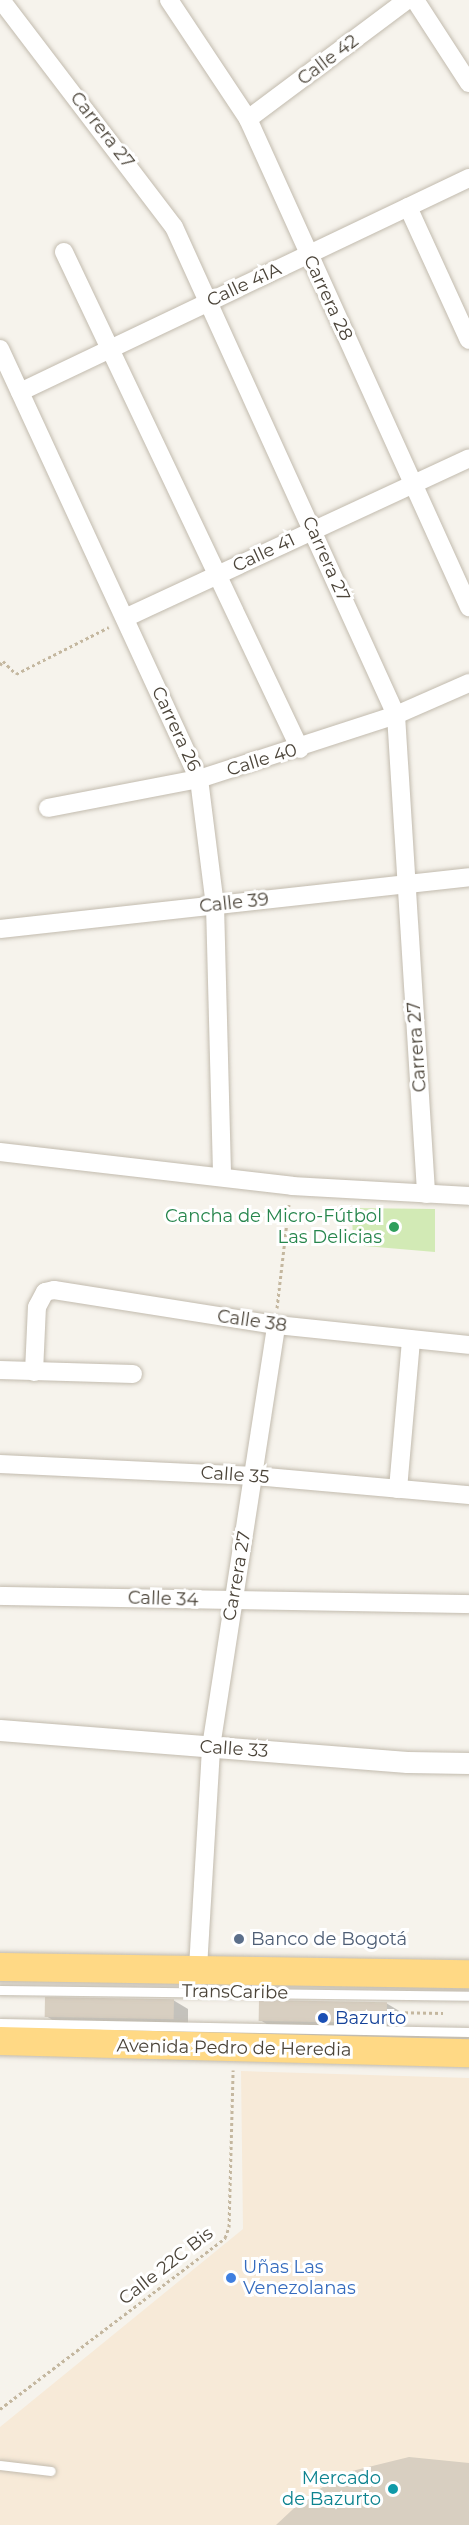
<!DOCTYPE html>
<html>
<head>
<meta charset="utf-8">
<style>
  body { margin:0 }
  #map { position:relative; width:469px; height:2525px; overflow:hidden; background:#f6f3ec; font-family:Montserrat,sans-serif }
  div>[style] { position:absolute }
  .commercial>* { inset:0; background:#f7ead8 }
  .green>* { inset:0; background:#d2eab5 }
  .shadow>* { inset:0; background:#0003 }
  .building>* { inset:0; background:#d8cfc1; transform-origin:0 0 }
  .path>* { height:3px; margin-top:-1.5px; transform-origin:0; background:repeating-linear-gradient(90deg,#c4b79f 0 3px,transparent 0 6px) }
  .roads { filter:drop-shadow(0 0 2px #c2bbae) drop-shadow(0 0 2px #c2bbae) }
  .service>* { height:9px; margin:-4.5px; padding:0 4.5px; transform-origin:4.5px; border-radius:4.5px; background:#fff }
  .minor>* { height:18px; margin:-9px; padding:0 9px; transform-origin:9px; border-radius:9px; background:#fff }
  .tertiary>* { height:21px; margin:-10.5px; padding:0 10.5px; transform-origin:10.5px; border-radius:10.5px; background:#fff }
  .trunk>* { height:28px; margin:-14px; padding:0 14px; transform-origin:14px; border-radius:14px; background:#ffd985 }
  .dots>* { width:16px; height:16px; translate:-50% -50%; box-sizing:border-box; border:3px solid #fff; border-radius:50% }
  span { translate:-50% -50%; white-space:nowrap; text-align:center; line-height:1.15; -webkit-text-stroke:6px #fff; paint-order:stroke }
  .street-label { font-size:18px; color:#4b4439 }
  .leisure-label { font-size:18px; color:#27864d }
  .right { translate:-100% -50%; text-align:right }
  .service-label { font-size:18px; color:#4e5e75 }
  .left { translate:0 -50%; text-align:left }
  .transit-label { font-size:18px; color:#164399 }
  .shop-label { font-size:18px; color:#366cbe }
  .culture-label { font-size:18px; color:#0d838f }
</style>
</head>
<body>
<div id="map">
  <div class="commercial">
    <i style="clip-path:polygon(241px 2071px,469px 2078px,469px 2525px,0 2525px,0 2427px,243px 2229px)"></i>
  </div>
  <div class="green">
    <i style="clip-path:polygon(352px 1208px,435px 1209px,435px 1252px,353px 1245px)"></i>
  </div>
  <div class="shadow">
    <i style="clip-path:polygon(173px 2000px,188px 2009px,188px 2026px,61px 2025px,46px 2016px)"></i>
    <i style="clip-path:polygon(386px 2003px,401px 2012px,401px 2031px,275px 2029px,260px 2020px)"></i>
  </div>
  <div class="building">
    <i style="left:45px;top:1997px;width:129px;height:20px;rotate:1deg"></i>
    <i style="left:259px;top:2000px;width:128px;height:21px;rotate:1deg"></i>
    <i style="clip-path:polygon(409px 2457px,469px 2463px,469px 2525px,276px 2525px,306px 2497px,348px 2472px)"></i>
  </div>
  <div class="path">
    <i style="left:0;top:665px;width:5px;rotate:-53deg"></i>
    <i style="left:3px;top:661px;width:18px;rotate:45deg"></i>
    <i style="left:16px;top:674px;width:104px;rotate:-26.8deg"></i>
    <i style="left:277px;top:1308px;width:104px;rotate:-83.4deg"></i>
    <i style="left:387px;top:2012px;width:56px;rotate:1deg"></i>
    <i style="left:0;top:2409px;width:283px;rotate:-37.2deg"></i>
    <i style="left:225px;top:2238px;width:12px;rotate:-70deg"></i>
    <i style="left:229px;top:2227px;width:157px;rotate:-88.5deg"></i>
  </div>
  <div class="roads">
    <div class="service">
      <i style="left:0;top:1990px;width:469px;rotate:0.7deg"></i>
      <i style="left:0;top:2023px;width:469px;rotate:1.1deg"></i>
      <i style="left:0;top:2465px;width:51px;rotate:6.7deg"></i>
    </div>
    <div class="minor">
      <i style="left:1px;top:0;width:285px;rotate:52.7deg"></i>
      <i style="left:174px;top:227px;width:536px;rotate:65.54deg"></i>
      <i style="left:396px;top:715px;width:480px;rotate:86.4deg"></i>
      <i style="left:169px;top:0;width:143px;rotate:56.4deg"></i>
      <i style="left:248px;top:119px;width:536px;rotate:65.64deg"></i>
      <i style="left:415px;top:0;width:99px;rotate:57deg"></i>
      <i style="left:248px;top:119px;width:199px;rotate:-36.8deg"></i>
      <i style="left:408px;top:207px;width:146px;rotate:65.4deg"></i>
      <i style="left:64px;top:252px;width:550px;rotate:64.6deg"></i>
      <i style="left:0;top:349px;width:474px;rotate:65.2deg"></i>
      <i style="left:199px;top:779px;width:127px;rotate:82.8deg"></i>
      <i style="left:215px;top:905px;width:272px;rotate:88.5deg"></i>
      <i style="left:20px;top:392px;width:497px;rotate:-25.5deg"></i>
      <i style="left:125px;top:618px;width:379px;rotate:-24.9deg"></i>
      <i style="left:48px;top:808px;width:154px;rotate:-10.9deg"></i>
      <i style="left:199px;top:779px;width:207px;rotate:-18deg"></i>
      <i style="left:396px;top:715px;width:80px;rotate:-23.7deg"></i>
      <i style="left:0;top:929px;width:472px;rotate:-6.3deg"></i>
      <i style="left:0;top:1152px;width:294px;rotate:6.6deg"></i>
      <i style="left:292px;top:1186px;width:177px;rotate:3.2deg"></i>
      <i style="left:0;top:1370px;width:133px;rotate:1.7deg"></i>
      <i style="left:34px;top:1372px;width:65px;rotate:-87.4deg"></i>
      <i style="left:37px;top:1307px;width:17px;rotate:-62deg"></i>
      <i style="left:45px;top:1292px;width:9px;rotate:-13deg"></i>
      <i style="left:54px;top:1290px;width:225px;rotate:9deg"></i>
      <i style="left:276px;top:1325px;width:194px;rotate:5.9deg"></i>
      <i style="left:0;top:1464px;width:255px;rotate:2.7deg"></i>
      <i style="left:255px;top:1476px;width:215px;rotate:5.1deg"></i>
      <i style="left:398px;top:1489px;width:150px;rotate:-85deg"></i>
      <i style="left:0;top:1596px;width:469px;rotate:1deg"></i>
      <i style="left:198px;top:1968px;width:221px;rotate:-86.6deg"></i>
      <i style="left:211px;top:1747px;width:427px;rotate:-81.2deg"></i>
    </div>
    <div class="tertiary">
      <i style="left:0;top:1730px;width:408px;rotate:4.5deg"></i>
      <i style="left:407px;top:1762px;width:62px;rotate:0.9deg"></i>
    </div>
    <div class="trunk">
      <i style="left:0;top:1967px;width:469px;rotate:0.9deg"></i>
      <i style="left:0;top:2041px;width:469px;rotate:1.5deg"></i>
    </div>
  </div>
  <div class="dots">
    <i style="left:394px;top:1227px;background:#2e9e5b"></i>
    <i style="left:239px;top:1939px;background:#5c6f8a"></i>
    <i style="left:323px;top:2018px;background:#1a4fb4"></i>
    <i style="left:231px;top:2278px;background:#3f7fe0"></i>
    <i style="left:393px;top:2489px;background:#0f9aa8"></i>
  </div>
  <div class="street-label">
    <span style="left:328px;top:60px;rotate:-37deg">Calle 42</span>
    <span style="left:102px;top:130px;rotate:52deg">Carrera 27</span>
    <span style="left:244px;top:285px;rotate:-25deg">Calle 41A</span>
    <span style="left:328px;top:298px;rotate:65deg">Carrera 28</span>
    <span style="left:264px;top:553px;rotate:-25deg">Calle 41</span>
    <span style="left:326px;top:559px;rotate:66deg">Carrera 27</span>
    <span style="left:176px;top:729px;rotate:65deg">Carrera 26</span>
    <span style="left:262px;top:760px;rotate:-17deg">Calle 40</span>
    <span style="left:234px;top:903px;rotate:-6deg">Calle 39</span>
    <span style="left:417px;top:1047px;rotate:-94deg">Carrera 27</span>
    <span style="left:252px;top:1321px;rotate:8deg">Calle 38</span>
    <span style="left:235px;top:1475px;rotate:4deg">Calle 35</span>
    <span style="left:237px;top:1576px;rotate:-80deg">Carrera 27</span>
    <span style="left:163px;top:1599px;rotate:2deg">Calle 34</span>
    <span style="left:234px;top:1749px;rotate:4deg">Calle 33</span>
    <span style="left:235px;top:1992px;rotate:1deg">TransCaribe</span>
    <span style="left:234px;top:2048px;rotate:1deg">Avenida Pedro de Heredia</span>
    <span style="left:166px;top:2266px;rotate:-38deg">Calle 22C Bis</span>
  </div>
  <div class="leisure-label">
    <span class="right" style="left:382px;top:1227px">Cancha de Micro-Fútbol<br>Las Delicias</span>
  </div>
  <div class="service-label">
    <span class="left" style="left:251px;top:1939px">Banco de Bogotá</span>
  </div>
  <div class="transit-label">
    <span class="left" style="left:335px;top:2018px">Bazurto</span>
  </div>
  <div class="shop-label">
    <span class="left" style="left:243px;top:2278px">Uñas Las<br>Venezolanas</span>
  </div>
  <div class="culture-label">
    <span class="right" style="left:381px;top:2489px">Mercado<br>de Bazurto</span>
  </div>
</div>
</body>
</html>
